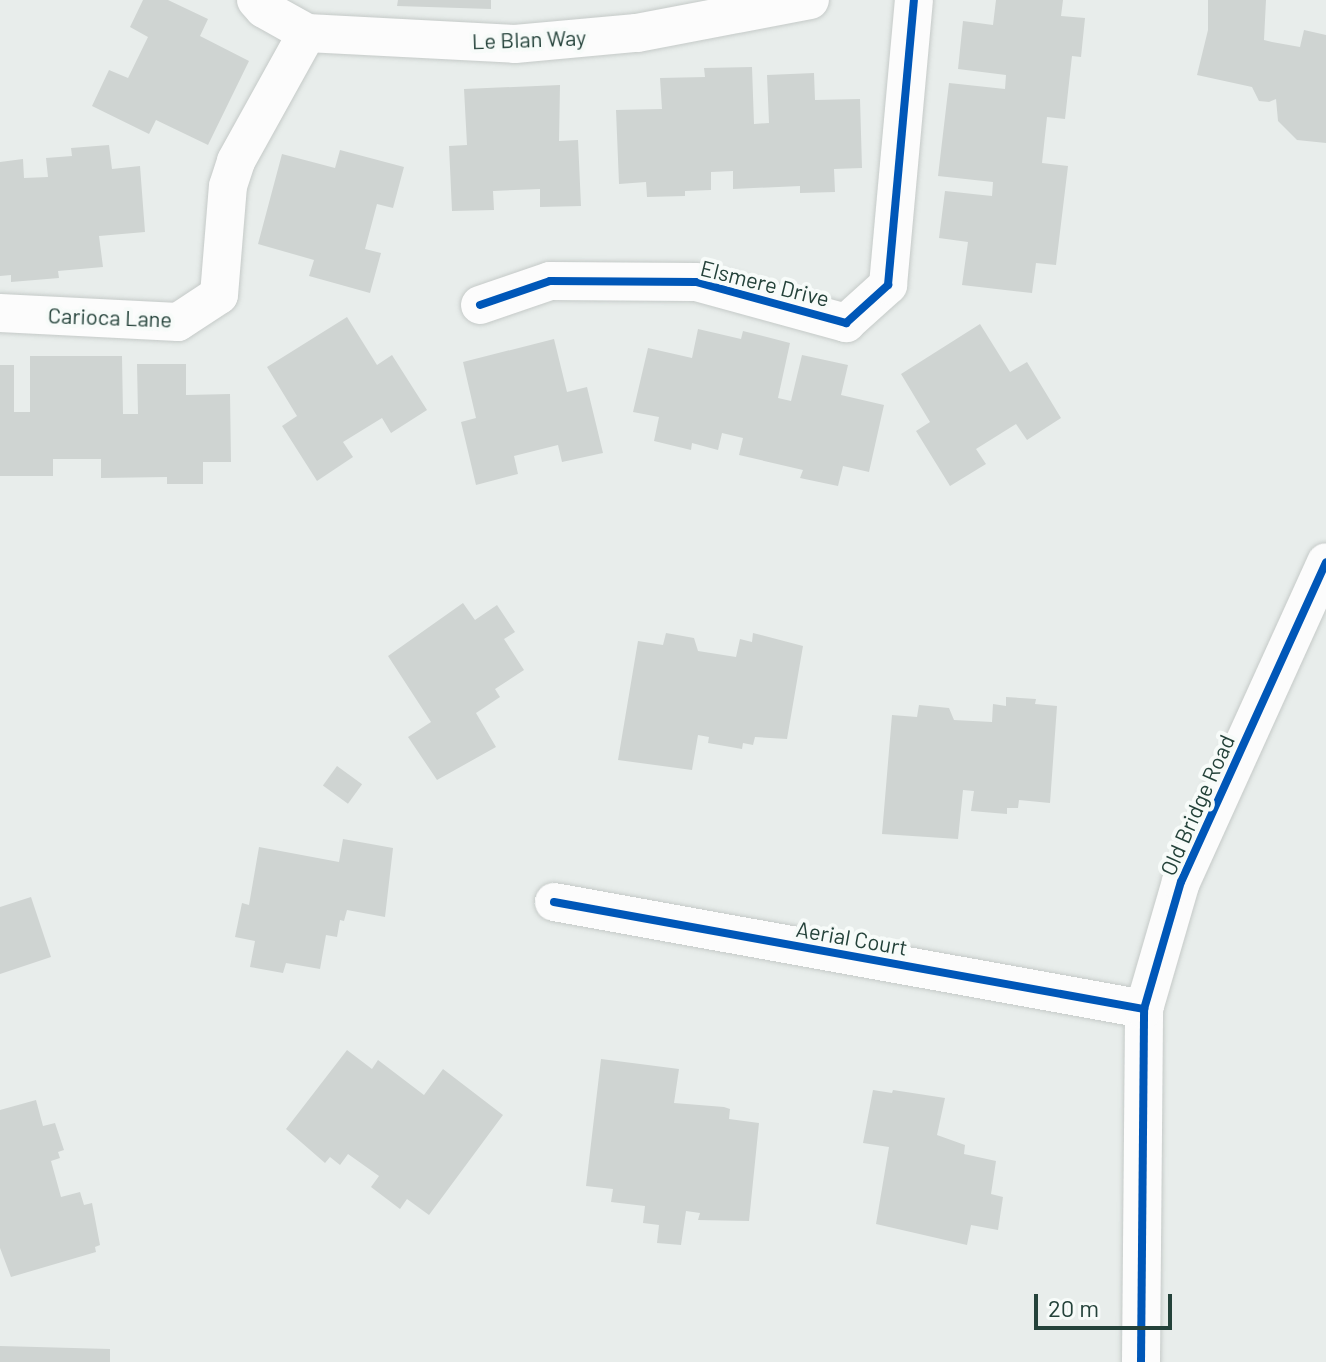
<!DOCTYPE html>
<html>
<head>
<meta charset="utf-8">
<style>
  body { margin:0 }
  #map { position:relative; width:1326px; height:1362px; overflow:hidden; background:#e8edeb; font-family:Barlow,sans-serif }
  div>[style] { position:absolute }
  .building>* { inset:0; background:#cfd4d2; transform-origin:0 0 }
  .roads { filter:drop-shadow(0 0 2px #c5cac8) drop-shadow(0 0 2px #c5cac8) }
  .street>* { height:38px; margin:-19px; padding:0 19px; transform-origin:19px; border-radius:19px; background:#fcfcfc }
  .cycleway>* { height:8px; margin:-4px; padding:0 4px; transform-origin:4px; border-radius:4px; background:#0057b8 }
  span { translate:-50% -50%; white-space:nowrap; text-align:center; line-height:1.15; -webkit-text-stroke:8px #f7fbf9; paint-order:stroke }
  .street-label { font-size:22px; color:#24423a }
  .scale { position:absolute; left:1034px; top:1294px; width:138px; height:36px; box-sizing:border-box; border:4px solid #24423a; border-top:0; padding-left:10px; font-size:24px; line-height:28px; white-space:nowrap; color:#24423a; -webkit-text-stroke:6px #f7fbf9; paint-order:stroke }
</style>
</head>
<body>
<div id="map">
  <div class="building">
    <i style="clip-path:polygon(143px 0,168px 0,208px 19px,200px 36px,249px 61px,208px 145px,156px 120px,149px 134px,92px 106px,109px 70px,128px 78px,148px 37px,130px 27px)"></i>
    <i style="clip-path:polygon(398px 0,491px 0,491px 9px,397px 6px)"></i>
    <i style="clip-path:polygon(996px 0,1063px 0,1061px 16px,1085px 18px,1081px 57px,1072px 56px,1065px 119px,1047px 117px,1042px 163px,1068px 166px,1056px 265px,1036px 263px,1032px 293px,962px 285px,968px 242px,939px 238px,945px 191px,992px 196px,993px 182px,938px 176px,949px 83px,1005px 89px,1006px 75px,958px 69px,963px 21px,993px 25px)"></i>
    <i style="clip-path:polygon(1208px 0,1266px 0,1264px 40px,1272px 42px,1300px 47px,1304px 30px,1326px 35px,1326px 143px,1297px 140px,1278px 121px,1276px 99px,1269px 102px,1259px 101px,1252px 87px,1197px 75px,1208px 30px)"></i>
    <i style="clip-path:polygon(752px 67px,754px 124px,769px 123px,767px 75px,814px 73px,815px 100px,860px 99px,862px 168px,834px 169px,835px 192px,800px 193px,800px 186px,733px 189px,733px 171px,711px 172px,711px 190px,685px 191px,685px 196px,647px 197px,646px 182px,619px 184px,616px 110px,662px 109px,660px 78px,705px 77px,704px 68px)"></i>
    <i style="clip-path:polygon(560px 85px,559px 141px,578px 140px,581px 206px,540px 207px,540px 189px,493px 191px,494px 210px,452px 211px,449px 146px,467px 145px,464px 89px)"></i>
    <i style="clip-path:polygon(109px 145px,112px 169px,140px 166px,145px 232px,99px 236px,103px 267px,58px 271px,59px 278px,11px 282px,11px 275px,0 276px,0 162px,23px 159px,24px 178px,48px 177px,46px 158px,72px 156px,71px 148px)"></i>
    <i style="clip-path:polygon(340px 150px,404px 167px,393px 208px,377px 204px,365px 249px,381px 253px,370px 293px,309px 276px,314px 260px,258px 244px,282px 154px,335px 168px)"></i>
    <i style="clip-path:polygon(347px 317px,377px 365px,392px 355px,427px 410px,391px 433px,382px 418px,343px 442px,353px 457px,317px 481px,282px 426px,297px 416px,267px 367px)"></i>
    <i style="clip-path:polygon(980px 324px,1010px 372px,1027px 362px,1061px 418px,1027px 440px,1016px 424px,976px 449px,986px 464px,950px 486px,916px 431px,930px 422px,901px 374px)"></i>
    <i style="clip-path:polygon(698px 329px,741px 339px,743px 331px,790px 343px,778px 398px,791px 401px,802px 355px,848px 365px,841px 395px,884px 405px,869px 472px,843px 466px,838px 486px,800px 478px,803px 470px,739px 455px,743px 438px,722px 433px,718px 450px,692px 443px,691px 450px,654px 441px,659px 417px,633px 412px,648px 348px,692px 358px)"></i>
    <i style="clip-path:polygon(554px 339px,567px 392px,587px 387px,603px 453px,562px 462px,558px 445px,514px 456px,518px 474px,476px 485px,461px 422px,476px 418px,463px 362px)"></i>
    <i style="clip-path:polygon(30px 356px,122px 356px,123px 414px,138px 414px,137px 364px,186px 364px,186px 395px,230px 394px,231px 462px,203px 462px,203px 484px,167px 484px,167px 477px,101px 478px,101px 459px,53px 459px,53px 476px,0 476px,0 365px,14px 365px,14px 412px,30px 412px)"></i>
    <i style="clip-path:polygon(463px 603px,475px 620px,497px 605px,515px 632px,504px 639px,524px 670px,495px 689px,500px 697px,476px 713px,496px 747px,437px 780px,408px 737px,431px 722px,388px 656px)"></i>
    <i style="clip-path:polygon(666px 633px,694px 638px,698px 651px,736px 657px,740px 639px,752px 642px,753px 633px,803px 646px,787px 739px,755px 737px,753px 745px,743px 743px,742px 749px,708px 743px,709px 737px,698px 735px,692px 770px,618px 760px,638px 641px,663px 645px)"></i>
    <i style="clip-path:polygon(1006px 697px,1036px 699px,1035px 704px,1057px 706px,1050px 803px,1019px 800px,1018px 808px,1007px 808px,1007px 814px,971px 811px,974px 791px,963px 790px,958px 839px,882px 834px,892px 715px,917px 717px,919px 705px,949px 708px,954px 720px,992px 722px,993px 704px,1006px 706px)"></i>
    <i style="left:337px;top:766px;width:31px;height:24px;rotate:36deg"></i>
    <i style="clip-path:polygon(343px 839px,393px 848px,385px 917px,347px 910px,344px 921px,340px 920px,337px 937px,326px 935px,320px 969px,286px 963px,283px 973px,250px 967px,255px 941px,235px 937px,242px 903px,249px 905px,259px 847px,339px 862px)"></i>
    <i style="clip-path:polygon(31px 897px,51px 957px,0 974px,0 907px)"></i>
    <i style="clip-path:polygon(347px 1050px,372px 1069px,378px 1060px,424px 1095px,443px 1069px,503px 1115px,429px 1215px,407px 1199px,400px 1209px,371px 1187px,379px 1176px,348px 1154px,340px 1165px,330px 1157px,325px 1163px,286px 1129px)"></i>
    <i style="clip-path:polygon(601px 1059px,679px 1069px,674px 1103px,724px 1107px,730px 1109px,729px 1119px,759px 1123px,749px 1221px,698px 1220px,700px 1213px,686px 1211px,681px 1245px,657px 1243px,659px 1225px,643px 1223px,645px 1206px,611px 1202px,613px 1189px,586px 1186px)"></i>
    <i style="clip-path:polygon(873px 1090px,892px 1093px,893px 1090px,945px 1098px,937px 1135px,965px 1145px,964px 1154px,996px 1161px,991px 1194px,1003px 1197px,998px 1230px,971px 1225px,967px 1245px,876px 1224px,889px 1147px,863px 1143px)"></i>
    <i style="clip-path:polygon(36px 1100px,43px 1126px,55px 1123px,64px 1150px,58px 1152px,60px 1158px,51px 1161px,61px 1197px,80px 1192px,84px 1205px,92px 1203px,100px 1245px,95px 1247px,96px 1252px,11px 1277px,0 1248px,0 1110px)"></i>
    <i style="clip-path:polygon(0 1346px,110px 1349px,110px 1362px,0 1362px)"></i>
  </div>
  <div class="roads">
    <div class="street">
      <i style="left:256px;top:0;width:12px;rotate:48deg"></i>
      <i style="left:264px;top:9px;width:49px;rotate:29.2deg"></i>
      <i style="left:307px;top:33px;width:208px;rotate:3deg"></i>
      <i style="left:515px;top:44px;width:122px;rotate:-5.2deg"></i>
      <i style="left:637px;top:33px;width:176px;rotate:-10.8deg"></i>
      <i style="left:480px;top:305px;width:74px;rotate:-18.9deg"></i>
      <i style="left:550px;top:281px;width:146px;rotate:0.4deg"></i>
      <i style="left:696px;top:282px;width:156px;rotate:15.3deg"></i>
      <i style="left:846px;top:323px;width:57px;rotate:-42.1deg"></i>
      <i style="left:888px;top:285px;width:286px;rotate:-84.8deg"></i>
      <i style="left:0;top:313px;width:178px;rotate:2.9deg"></i>
      <i style="left:178px;top:322px;width:49px;rotate:-33.4deg"></i>
      <i style="left:219px;top:295px;width:109px;rotate:-85.3deg"></i>
      <i style="left:228px;top:186px;width:26px;rotate:-72deg"></i>
      <i style="left:236px;top:161px;width:146px;rotate:-61deg"></i>
      <i style="left:554px;top:902px;width:600px;rotate:10.28deg"></i>
      <i style="left:1141px;top:1362px;width:353px;rotate:-89.5deg"></i>
      <i style="left:1144px;top:1009px;width:132px;rotate:-73.8deg"></i>
      <i style="left:1181px;top:882px;width:351px;rotate:-65.6deg"></i>
    </div>
  </div>
  <div class="cycleway">
    <i style="left:480px;top:305px;width:74px;rotate:-18.9deg"></i>
    <i style="left:550px;top:281px;width:146px;rotate:0.4deg"></i>
    <i style="left:696px;top:282px;width:156px;rotate:15.3deg"></i>
    <i style="left:846px;top:323px;width:57px;rotate:-42.1deg"></i>
    <i style="left:888px;top:285px;width:286px;rotate:-84.8deg"></i>
    <i style="left:554px;top:902px;width:600px;rotate:10.28deg"></i>
    <i style="left:1141px;top:1362px;width:353px;rotate:-89.5deg"></i>
    <i style="left:1144px;top:1009px;width:132px;rotate:-73.8deg"></i>
    <i style="left:1181px;top:882px;width:351px;rotate:-65.6deg"></i>
  </div>
  <div class="street-label">
    <span style="left:529px;top:39px;rotate:-2deg">Le Blan Way</span>
    <span style="left:765px;top:283px;rotate:14deg">Elsmere Drive</span>
    <span style="left:110px;top:317px;rotate:2deg">Carioca Lane</span>
    <span style="left:1197px;top:805px;rotate:-66deg">Old Bridge Road</span>
    <span style="left:852px;top:938px;rotate:10deg">Aerial Court</span>
  </div>
  <div class="scale">20 m</div>
</div>
</body>
</html>
